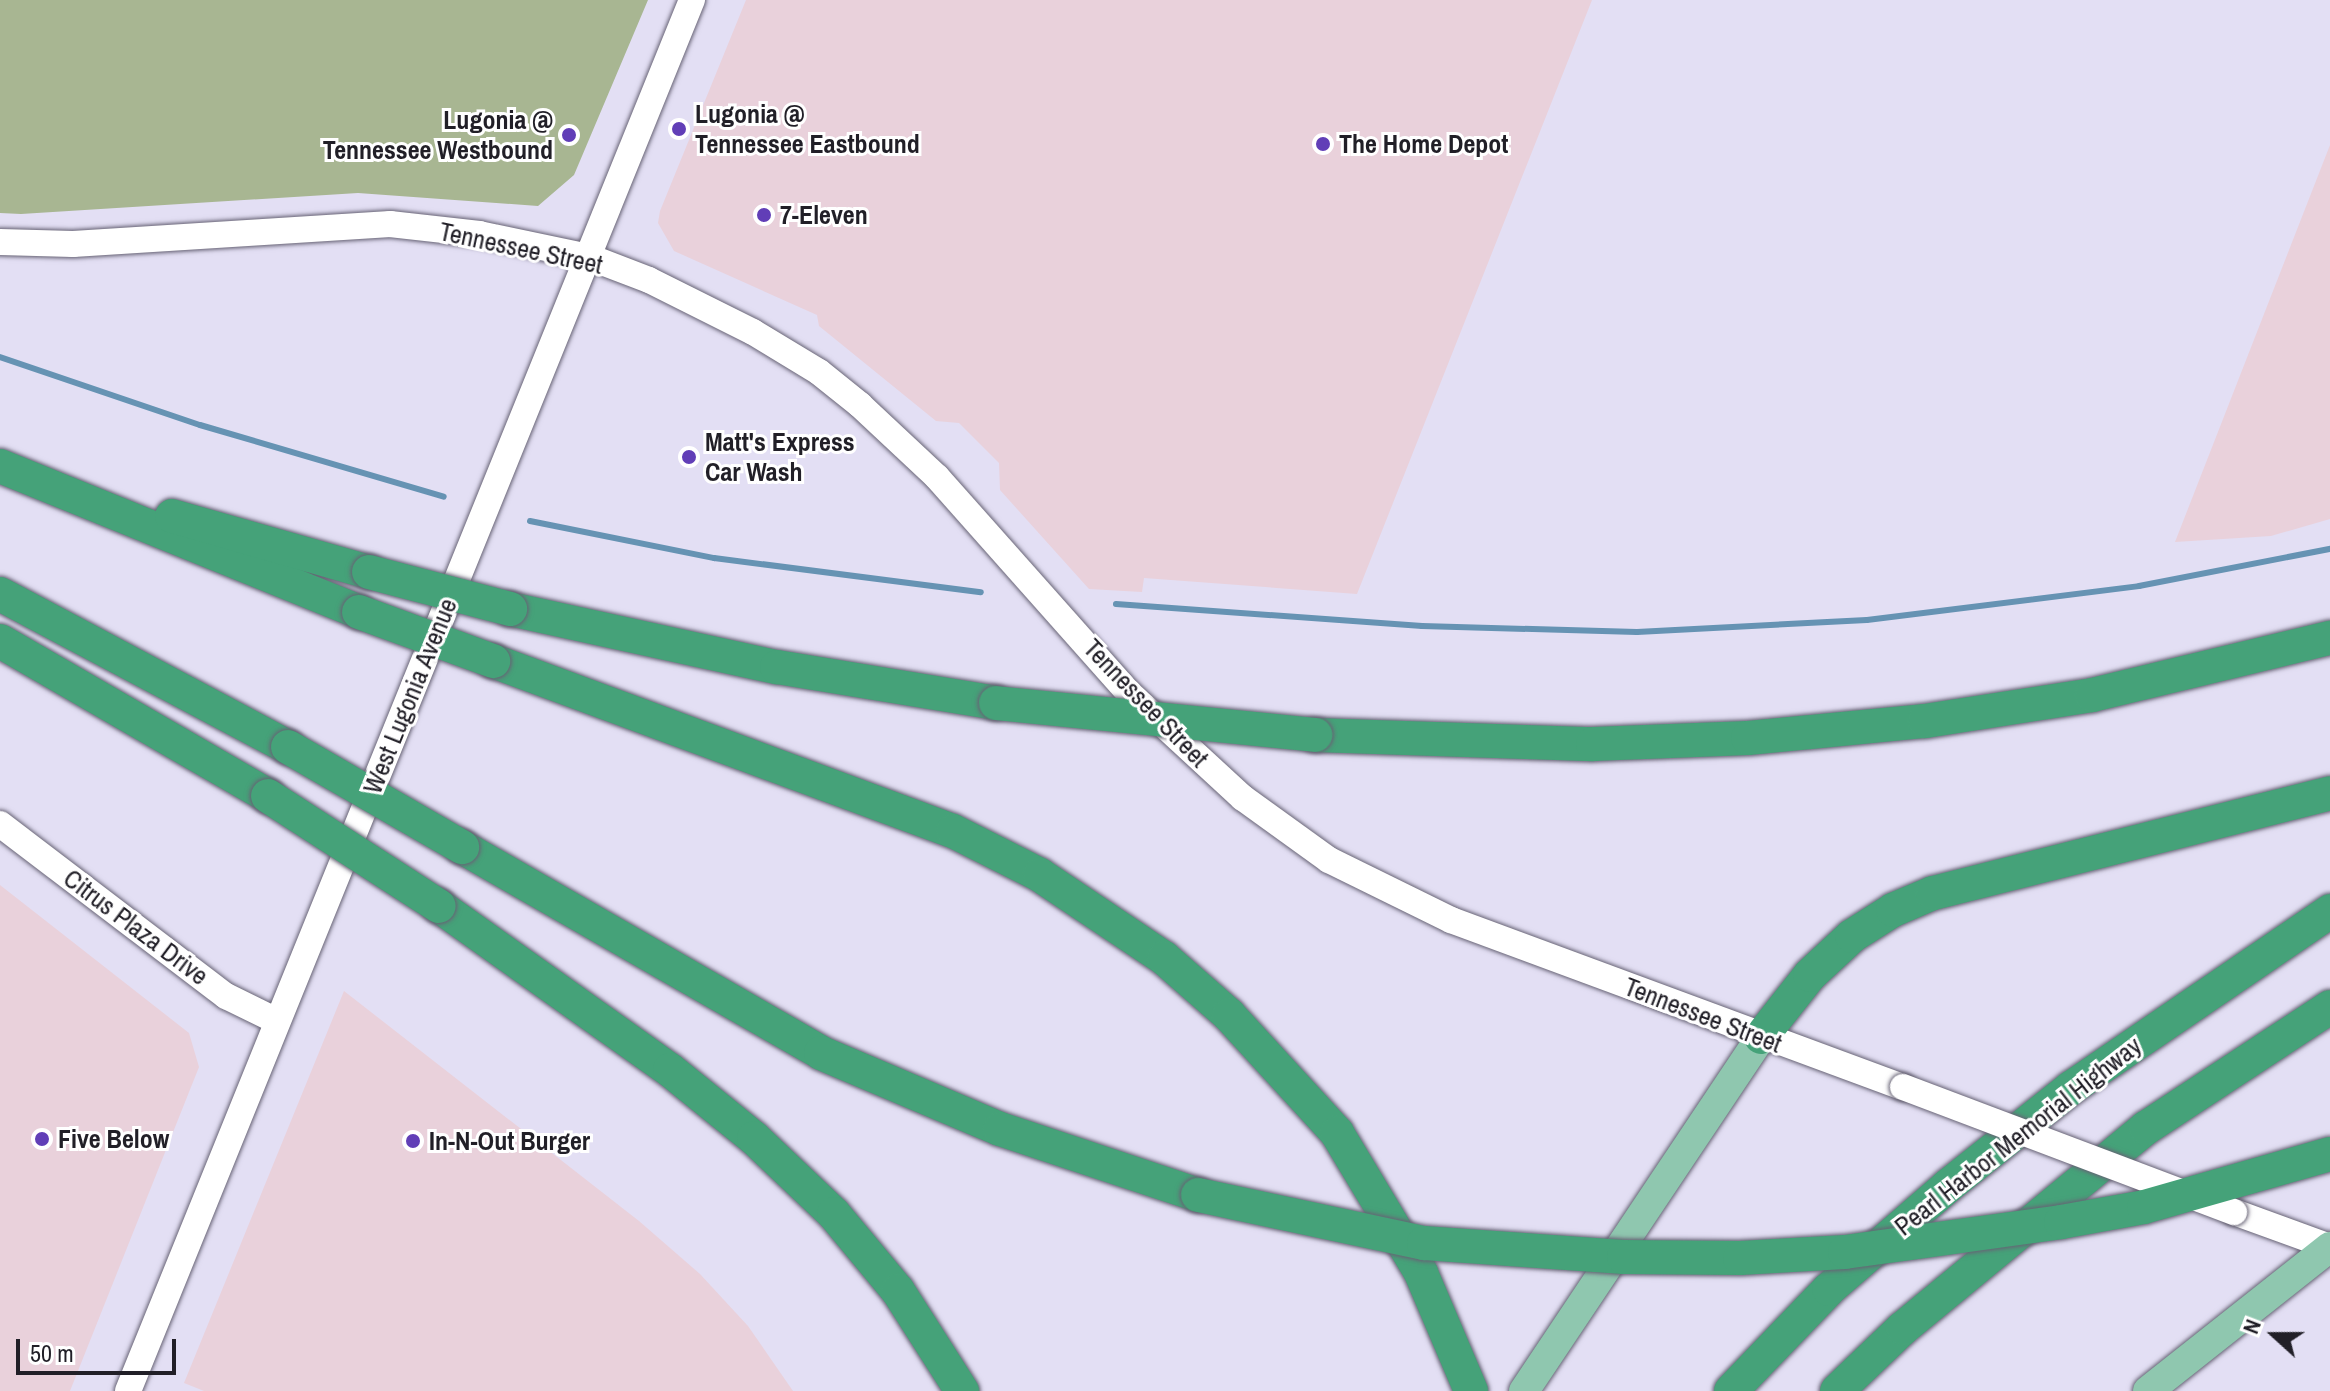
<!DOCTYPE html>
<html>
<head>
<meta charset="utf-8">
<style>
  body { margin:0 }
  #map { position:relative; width:2330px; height:1391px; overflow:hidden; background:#e3dff4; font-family:"Archivo Narrow",sans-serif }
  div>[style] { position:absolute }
  .commercial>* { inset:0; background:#e9d1db }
  .green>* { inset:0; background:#a8b692 }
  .stream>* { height:6px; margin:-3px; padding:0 3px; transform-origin:3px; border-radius:3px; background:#6693b3 }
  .roads { filter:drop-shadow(0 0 2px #676375) drop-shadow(0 0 2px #676375) }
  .secondary>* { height:26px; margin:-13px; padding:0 13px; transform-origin:13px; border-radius:13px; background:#fff }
  .primary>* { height:30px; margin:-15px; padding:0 15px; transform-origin:15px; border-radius:15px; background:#8fc7af }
  .highway>* { height:34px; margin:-17px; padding:0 17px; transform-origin:17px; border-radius:17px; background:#45a279 }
  .bridges { filter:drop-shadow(0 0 2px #676375) drop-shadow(0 0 2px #676375) }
  .secondary-bridge>* { height:26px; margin:-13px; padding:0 13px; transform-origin:13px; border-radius:13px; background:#fff }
  .highway-bridge>* { height:34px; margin:-17px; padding:0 17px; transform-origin:17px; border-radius:17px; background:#45a279 }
  .dots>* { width:22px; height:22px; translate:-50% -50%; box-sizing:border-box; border:4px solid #fff; border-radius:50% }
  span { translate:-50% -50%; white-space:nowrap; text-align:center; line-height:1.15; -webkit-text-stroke:6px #fff; paint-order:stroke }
  .poi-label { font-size:26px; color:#211f27; font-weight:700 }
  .left { translate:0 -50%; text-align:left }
  .right { translate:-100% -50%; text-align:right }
  .street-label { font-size:26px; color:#211f27 }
  .north { position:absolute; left:2234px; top:1295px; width:80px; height:80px; -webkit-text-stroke:6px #fff; paint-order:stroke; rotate:291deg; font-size:22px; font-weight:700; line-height:32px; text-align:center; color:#211f27 }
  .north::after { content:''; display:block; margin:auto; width:28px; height:36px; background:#211f27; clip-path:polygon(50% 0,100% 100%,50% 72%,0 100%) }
  .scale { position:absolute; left:16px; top:1339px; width:160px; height:36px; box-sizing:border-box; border:4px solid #211f27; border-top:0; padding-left:10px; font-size:24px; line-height:28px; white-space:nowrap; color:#211f27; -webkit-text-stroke:6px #fff; paint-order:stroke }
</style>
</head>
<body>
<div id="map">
  <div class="commercial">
    <i style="clip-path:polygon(746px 0,1592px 0,1357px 594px,1144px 578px,1142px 592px,1089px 589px,1000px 490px,999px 463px,959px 423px,936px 421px,819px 326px,817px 315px,674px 251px,658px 223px,660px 211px)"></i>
    <i style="clip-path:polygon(2330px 145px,2330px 519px,2271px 536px,2175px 542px)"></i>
    <i style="clip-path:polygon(0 885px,189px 1033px,199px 1067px,70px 1391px,0 1391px)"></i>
    <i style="clip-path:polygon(344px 991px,639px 1221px,700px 1274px,748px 1326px,793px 1391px,204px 1391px,184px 1383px)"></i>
  </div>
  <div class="green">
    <i style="clip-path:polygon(0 0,648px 0,574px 175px,538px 206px,358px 193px,21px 214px,0 213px)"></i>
  </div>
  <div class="stream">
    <i style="left:0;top:357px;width:211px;rotate:18.8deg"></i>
    <i style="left:200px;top:425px;width:254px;rotate:16.4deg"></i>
    <i style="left:530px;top:521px;width:188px;rotate:11.4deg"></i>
    <i style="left:714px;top:558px;width:269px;rotate:7.3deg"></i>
    <i style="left:1116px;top:604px;width:307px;rotate:4.1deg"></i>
    <i style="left:1422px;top:626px;width:215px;rotate:1.6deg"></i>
    <i style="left:1637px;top:632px;width:230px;rotate:-3deg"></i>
    <i style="left:1867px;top:620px;width:274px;rotate:-7.1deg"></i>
    <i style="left:2139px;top:586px;width:195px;rotate:-11deg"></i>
  </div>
  <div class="roads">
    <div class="secondary">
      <i style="left:0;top:242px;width:73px;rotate:1.6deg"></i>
      <i style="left:73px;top:244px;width:318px;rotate:-3.6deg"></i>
      <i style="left:390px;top:224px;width:90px;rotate:6.4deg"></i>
      <i style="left:479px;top:234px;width:112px;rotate:11.8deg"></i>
      <i style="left:589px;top:257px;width:64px;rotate:21deg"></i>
      <i style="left:649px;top:280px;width:116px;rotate:26.6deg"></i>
      <i style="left:753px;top:332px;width:77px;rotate:31.2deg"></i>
      <i style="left:819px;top:372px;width:53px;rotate:38.8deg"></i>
      <i style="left:860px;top:405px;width:105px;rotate:43.1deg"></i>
      <i style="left:937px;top:477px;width:288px;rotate:48.4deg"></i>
      <i style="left:1128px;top:692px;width:156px;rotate:42.7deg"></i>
      <i style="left:1243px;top:798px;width:106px;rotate:35.8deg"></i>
      <i style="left:1329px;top:860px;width:136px;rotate:26.2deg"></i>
      <i style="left:1451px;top:920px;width:482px;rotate:20.3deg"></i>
      <i style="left:0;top:824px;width:284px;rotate:37.3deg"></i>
      <i style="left:226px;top:996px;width:57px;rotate:26.1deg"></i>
      <i style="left:2234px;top:1212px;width:102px;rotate:20deg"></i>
      <i style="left:128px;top:1391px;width:1501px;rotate:-67.93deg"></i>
    </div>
    <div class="primary">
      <i style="left:1524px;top:1391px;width:426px;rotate:-56.2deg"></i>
      <i style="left:2148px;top:1391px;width:232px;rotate:-38.4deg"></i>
    </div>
    <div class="highway">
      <i style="left:0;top:466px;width:388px;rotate:22.1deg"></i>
      <i style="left:172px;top:516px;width:205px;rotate:15.9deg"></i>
      <i style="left:0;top:594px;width:326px;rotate:28deg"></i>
      <i style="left:510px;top:609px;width:273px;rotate:12.3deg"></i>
      <i style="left:777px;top:667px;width:222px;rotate:9.3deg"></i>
      <i style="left:0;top:641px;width:310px;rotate:30deg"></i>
      <i style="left:493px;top:661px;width:490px;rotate:20.3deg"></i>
      <i style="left:953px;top:831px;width:97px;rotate:26.8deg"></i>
      <i style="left:1040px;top:875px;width:149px;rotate:33.8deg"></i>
      <i style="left:1164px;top:958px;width:86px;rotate:41.2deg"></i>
      <i style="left:1229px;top:1015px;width:160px;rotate:47.5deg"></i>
      <i style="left:1337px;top:1133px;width:163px;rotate:59deg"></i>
      <i style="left:1421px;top:1273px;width:128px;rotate:67deg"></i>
      <i style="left:1315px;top:735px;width:278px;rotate:1.9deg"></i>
      <i style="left:1593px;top:744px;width:155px;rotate:-2.2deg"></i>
      <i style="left:1748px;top:738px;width:178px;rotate:-5.5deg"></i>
      <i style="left:1925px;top:721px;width:169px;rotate:-8.8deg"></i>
      <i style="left:2092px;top:695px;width:245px;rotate:-13.5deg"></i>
      <i style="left:462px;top:847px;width:414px;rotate:29.8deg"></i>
      <i style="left:821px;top:1053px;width:194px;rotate:23deg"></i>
      <i style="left:1000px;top:1129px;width:209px;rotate:18.4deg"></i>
      <i style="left:439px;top:906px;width:283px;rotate:35.4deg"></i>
      <i style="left:670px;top:1070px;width:108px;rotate:39deg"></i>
      <i style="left:754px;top:1138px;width:110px;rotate:43.5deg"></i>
      <i style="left:834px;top:1214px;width:100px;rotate:50.3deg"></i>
      <i style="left:898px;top:1291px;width:119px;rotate:57.4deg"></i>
      <i style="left:1761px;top:1037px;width:79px;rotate:-51.7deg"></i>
      <i style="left:1810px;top:975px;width:57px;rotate:-42.9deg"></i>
      <i style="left:1852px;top:936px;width:49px;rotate:-32.4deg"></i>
      <i style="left:1893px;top:910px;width:43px;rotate:-23deg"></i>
      <i style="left:1933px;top:893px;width:409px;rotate:-14.1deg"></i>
      <i style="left:1731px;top:1391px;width:141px;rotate:-46.1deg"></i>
      <i style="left:1829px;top:1289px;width:159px;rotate:-40.9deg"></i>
      <i style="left:1949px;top:1185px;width:156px;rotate:-38.5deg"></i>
      <i style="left:2071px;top:1088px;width:314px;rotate:-34.3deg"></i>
      <i style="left:1837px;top:1391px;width:91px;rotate:-43.7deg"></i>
      <i style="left:1903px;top:1328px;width:315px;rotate:-39.5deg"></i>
      <i style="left:2146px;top:1128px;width:220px;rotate:-33.3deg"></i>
    </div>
  </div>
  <div class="bridges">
    <div class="secondary-bridge">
      <i style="left:1903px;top:1087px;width:354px;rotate:20.7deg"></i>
    </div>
    <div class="highway-bridge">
      <i style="left:369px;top:572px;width:146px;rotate:14.7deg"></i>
      <i style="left:359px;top:612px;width:143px;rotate:20.1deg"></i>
      <i style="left:996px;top:703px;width:321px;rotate:5.7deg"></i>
      <i style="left:288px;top:747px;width:201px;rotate:29.9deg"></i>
      <i style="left:268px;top:796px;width:203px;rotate:32.8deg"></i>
      <i style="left:1198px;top:1195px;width:231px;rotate:12deg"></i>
      <i style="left:1424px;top:1243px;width:200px;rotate:4deg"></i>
      <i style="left:1624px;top:1257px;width:116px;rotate:0.5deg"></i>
      <i style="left:1740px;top:1258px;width:105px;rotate:-3.3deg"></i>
      <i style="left:1845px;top:1252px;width:218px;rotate:-7.9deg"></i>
      <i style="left:2061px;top:1222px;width:84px;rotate:-10.2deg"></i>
      <i style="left:2144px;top:1207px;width:193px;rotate:-15.9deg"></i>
    </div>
  </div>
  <div class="dots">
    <i style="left:679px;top:129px;background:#613eb7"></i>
    <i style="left:569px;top:135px;background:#613eb7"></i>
    <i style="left:1323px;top:144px;background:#613eb7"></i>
    <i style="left:764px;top:215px;background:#613eb7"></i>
    <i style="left:689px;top:457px;background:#613eb7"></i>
    <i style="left:42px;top:1139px;background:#613eb7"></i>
    <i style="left:413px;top:1141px;background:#613eb7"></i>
  </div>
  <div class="poi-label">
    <span class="left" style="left:695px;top:129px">Lugonia @<br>Tennessee Eastbound</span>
    <span class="right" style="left:553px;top:135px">Lugonia @<br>Tennessee Westbound</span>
    <span class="left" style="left:1339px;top:144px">The Home Depot</span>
    <span class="left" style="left:780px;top:215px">7-Eleven</span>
    <span class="left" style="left:705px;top:457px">Matt's Express<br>Car Wash</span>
    <span class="left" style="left:58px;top:1139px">Five Below</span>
    <span class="left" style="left:429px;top:1141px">In-N-Out Burger</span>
  </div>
  <div class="street-label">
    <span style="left:521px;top:248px;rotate:12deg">Tennessee Street</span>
    <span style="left:410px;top:696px;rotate:-68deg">West Lugonia Avenue</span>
    <span style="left:1146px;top:703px;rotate:46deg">Tennessee Street</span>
    <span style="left:136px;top:927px;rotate:37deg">Citrus Plaza Drive</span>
    <span style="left:1703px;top:1015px;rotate:21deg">Tennessee Street</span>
    <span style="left:2018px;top:1136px;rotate:-38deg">Pearl Harbor Memorial Highway</span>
  </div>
  <div class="north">N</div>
  <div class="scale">50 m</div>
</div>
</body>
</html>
